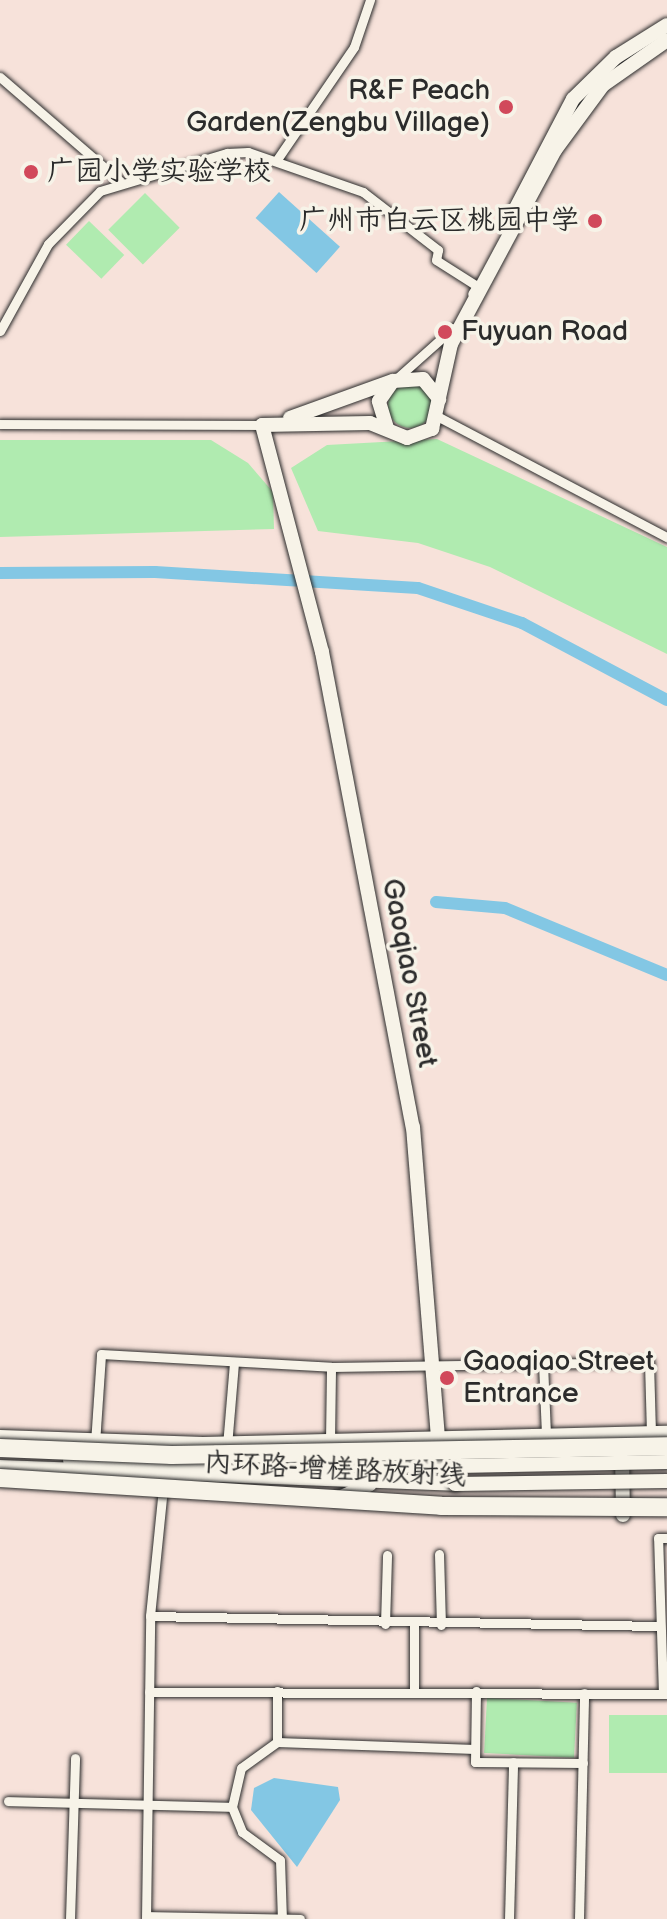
<!DOCTYPE html>
<html>
<head>
<meta charset="utf-8">
<style>
  body { margin:0 }
  #map { position:relative; width:667px; height:1919px; overflow:hidden; background:#f7e2da; font-family:"Balsamiq Sans","LXGW WenKai TC",sans-serif }
  div>[style] { position:absolute }
  .green>* { inset:0; background:#b0ebb0; transform-origin:0 0 }
  .round { border-radius:50% }
  .water>* { inset:0; background:#83c7e4; transform-origin:0 0 }
  .canal>* { height:12px; margin:-6px; padding:0 6px; transform-origin:6px; border-radius:6px; background:#83c7e4 }
  .roads { filter:drop-shadow(0 0 2px #2b2b2b) drop-shadow(0 0 2px #2b2b2b) }
  .street>* { height:9px; margin:-4.5px; padding:0 4.5px; transform-origin:4.5px; border-radius:4.5px; background:#f7f3e8 }
  .secondary>* { height:14px; margin:-7px; padding:0 7px; transform-origin:7px; border-radius:7px; background:#f7f3e8 }
  .primary>* { height:14px; margin:-7px; padding:0 7px; transform-origin:7px; border-radius:7px; background:#f7f3e8 }
  .bridges { filter:drop-shadow(0 0 2px #2b2b2b) drop-shadow(0 0 2px #2b2b2b) }
  .primary-bridge>* { height:14px; margin:-7px; padding:0 7px; transform-origin:7px; border-radius:7px; background:#f7f3e8 }
  .highway-bridge>* { height:18px; margin:-9px; padding:0 9px; transform-origin:9px; border-radius:9px; background:#f7f3e8 }
  .dots>* { width:22px; height:22px; translate:-50% -50%; box-sizing:border-box; border:4px solid #f7f3e8; border-radius:50% }
  span { translate:-50% -50%; white-space:nowrap; text-align:center; line-height:1.15; -webkit-text-stroke:7px #f7f3e8; paint-order:stroke }
  .poi-label { font-size:28px; color:#2b2b2b }
  .right { translate:-100% -50%; text-align:right }
  .left { translate:0 -50%; text-align:left }
  .street-label { font-size:28px; color:#2b2b2b }
</style>
</head>
<body>
<div id="map">
  <div class="green">
    <i style="left:145px;top:193px;width:49px;height:52px;rotate:45deg"></i>
    <i style="left:89px;top:221px;width:49px;height:33px;rotate:44deg"></i>
    <i class="round" style="left:388px;top:384px;width:44px;height:44px"></i>
    <i style="clip-path:polygon(437px 439px,667px 547px,667px 654px,490px 567px,418px 543px,318px 531px,291px 468px,327px 445px)"></i>
    <i style="clip-path:polygon(0 440px,211px 440px,248px 463px,273px 492px,274px 529px,0 537px)"></i>
    <i style="left:487px;top:1698px;width:90px;height:55px;rotate:3deg"></i>
    <i style="left:667px;top:1715px;width:58px;height:58px;rotate:90deg"></i>
  </div>
  <div class="water">
    <i style="left:279px;top:192px;width:82px;height:35px;rotate:42deg"></i>
    <i style="clip-path:polygon(274px 1778px,338px 1787px,340px 1800px,297px 1867px,251px 1810px,254px 1788px)"></i>
  </div>
  <div class="canal">
    <i style="left:0;top:573px;width:155px;rotate:-0.4deg"></i>
    <i style="left:155px;top:572px;width:263px;rotate:3.5deg"></i>
    <i style="left:418px;top:588px;width:110px;rotate:18.6deg"></i>
    <i style="left:522px;top:623px;width:164px;rotate:28deg"></i>
    <i style="left:436px;top:902px;width:69px;rotate:5deg"></i>
    <i style="left:505px;top:908px;width:175px;rotate:22.5deg"></i>
  </div>
  <div class="roads">
    <div class="street">
      <i style="left:0;top:77px;width:159px;rotate:40.9deg"></i>
      <i style="left:276px;top:161px;width:138px;rotate:-55.6deg"></i>
      <i style="left:354px;top:47px;width:50px;rotate:-71.2deg"></i>
      <i style="left:0;top:331px;width:99px;rotate:-61.1deg"></i>
      <i style="left:48px;top:244px;width:74px;rotate:-45.5deg"></i>
      <i style="left:100px;top:191px;width:133px;rotate:-16.7deg"></i>
      <i style="left:227px;top:153px;width:21px;rotate:-3deg"></i>
      <i style="left:248px;top:152px;width:122px;rotate:19.2deg"></i>
      <i style="left:363px;top:192px;width:95px;rotate:37.7deg"></i>
      <i style="left:438px;top:250px;width:10px;rotate:101deg"></i>
      <i style="left:436px;top:260px;width:49px;rotate:32.4deg"></i>
      <i style="left:477px;top:286px;width:9px;rotate:122deg"></i>
      <i style="left:396px;top:379px;width:76px;rotate:-41.8deg"></i>
      <i style="left:439px;top:417px;width:258px;rotate:27.8deg"></i>
      <i style="left:0;top:424px;width:262px;rotate:0.2deg"></i>
      <i style="left:543px;top:1363px;width:72px;rotate:87.6deg"></i>
      <i style="left:330px;top:1441px;width:74px;rotate:-89.2deg"></i>
      <i style="left:95px;top:1443px;width:89px;rotate:-86.1deg"></i>
      <i style="left:101px;top:1354px;width:230px;rotate:3.2deg"></i>
      <i style="left:331px;top:1367px;width:318px;rotate:-0.9deg"></i>
      <i style="left:649px;top:1362px;width:71px;rotate:88.4deg"></i>
      <i style="left:227px;top:1446px;width:84px;rotate:-85.2deg"></i>
      <i style="left:439px;top:1554px;width:71px;rotate:88.4deg"></i>
      <i style="left:150px;top:1616px;width:507px;rotate:1.13deg"></i>
      <i style="left:385px;top:1624px;width:69px;rotate:-88.3deg"></i>
      <i style="left:414px;top:1625px;width:65px;rotate:90deg"></i>
      <i style="left:277px;top:1691px;width:51px;rotate:90deg"></i>
      <i style="left:277px;top:1742px;width:44px;rotate:144.2deg"></i>
      <i style="left:241px;top:1768px;width:40px;rotate:103deg"></i>
      <i style="left:232px;top:1807px;width:27px;rotate:68deg"></i>
      <i style="left:242px;top:1832px;width:47px;rotate:36.4deg"></i>
      <i style="left:280px;top:1860px;width:59px;rotate:88.1deg"></i>
      <i style="left:476px;top:1691px;width:71px;rotate:90.8deg"></i>
      <i style="left:475px;top:1762px;width:108px;rotate:0.5deg"></i>
      <i style="left:149px;top:1692px;width:518px;rotate:0.22deg"></i>
      <i style="left:663px;top:1694px;width:156px;rotate:-91.8deg"></i>
      <i style="left:658px;top:1538px;width:9px"></i>
      <i style="left:277px;top:1742px;width:198px;rotate:2deg"></i>
      <i style="left:8px;top:1801px;width:224px;rotate:1.5deg"></i>
      <i style="left:147px;top:1916px;width:153px;rotate:1.1deg"></i>
      <i style="left:70px;top:1919px;width:161px;rotate:-88.2deg"></i>
      <i style="left:146px;top:1919px;width:303px;rotate:-89.2deg"></i>
      <i style="left:150px;top:1616px;width:130px;rotate:-84.2deg"></i>
      <i style="left:509px;top:1919px;width:157px;rotate:-88.5deg"></i>
      <i style="left:579px;top:1919px;width:226px;rotate:-88.7deg"></i>
    </div>
    <div class="secondary">
      <i style="left:516px;top:208px;width:123px;rotate:-62.4deg"></i>
      <i style="left:573px;top:99px;width:60px;rotate:-44.3deg"></i>
      <i style="left:616px;top:57px;width:60px;rotate:-32.1deg"></i>
      <i style="left:290px;top:418px;width:109px;rotate:-19.8deg"></i>
      <i style="left:262px;top:425px;width:235px;rotate:75.2deg"></i>
      <i style="left:322px;top:652px;width:484px;rotate:79.2deg"></i>
      <i style="left:413px;top:1127px;width:312px;rotate:85.4deg"></i>
      <i style="left:262px;top:425px;width:108px;rotate:-1.1deg"></i>
      <i style="left:370px;top:423px;width:40px;rotate:22deg"></i>
      <i style="left:407px;top:438px;width:27px;rotate:-20deg"></i>
      <i style="left:432px;top:429px;width:87px;rotate:-77.4deg"></i>
      <i style="left:451px;top:344px;width:220px;rotate:-61.8deg"></i>
      <i style="left:555px;top:150px;width:81px;rotate:-53.6deg"></i>
      <i style="left:603px;top:85px;width:78px;rotate:-35.1deg"></i>
      <i style="left:387px;top:428px;width:28px;rotate:-107deg"></i>
      <i style="left:379px;top:401px;width:24px;rotate:-55deg"></i>
      <i style="left:393px;top:381px;width:30px;rotate:-4deg"></i>
      <i style="left:423px;top:379px;width:26px;rotate:51deg"></i>
      <i style="left:0;top:1437px;width:203px;rotate:2deg"></i>
      <i style="left:203px;top:1444px;width:464px;rotate:-1.4deg"></i>
      <i style="left:622px;top:1452px;width:63px;rotate:89.1deg"></i>
      <i style="left:337px;top:1499px;width:36px;rotate:-24deg"></i>
    </div>
    <div class="primary">
      <i style="left:70px;top:1460px;width:387px;rotate:0.9deg"></i>
      <i style="left:0;top:1467px;width:455px;rotate:2.1deg"></i>
    </div>
  </div>
  <div class="bridges">
    <div class="primary-bridge">
      <i style="left:457px;top:1466px;width:210px;rotate:-1.1deg"></i>
      <i style="left:455px;top:1484px;width:212px;rotate:-0.8deg"></i>
    </div>
    <div class="highway-bridge">
      <i style="left:0;top:1448px;width:172px;rotate:2.3deg"></i>
      <i style="left:172px;top:1455px;width:495px;rotate:-1deg"></i>
      <i style="left:0;top:1478px;width:442px;rotate:3.6deg"></i>
      <i style="left:441px;top:1506px;width:226px;rotate:0.3deg"></i>
    </div>
  </div>
  <div class="dots">
    <i style="left:506px;top:107px;background:#d1495b"></i>
    <i style="left:31px;top:172px;background:#d1495b"></i>
    <i style="left:595px;top:221px;background:#d1495b"></i>
    <i style="left:445px;top:332px;background:#d1495b"></i>
    <i style="left:447px;top:1378px;background:#d1495b"></i>
  </div>
  <div class="poi-label">
    <span class="right" style="left:490px;top:107px">R&amp;F Peach<br>Garden(Zengbu Village)</span>
    <span class="left" style="left:47px;top:172px">广园小学实验学校</span>
    <span class="right" style="left:579px;top:221px">广州市白云区桃园中学</span>
    <span class="left" style="left:461px;top:332px">Fuyuan Road</span>
    <span class="left" style="left:463px;top:1378px">Gaoqiao Street<br>Entrance</span>
  </div>
  <div class="street-label">
    <span style="left:409px;top:973px;rotate:79deg">Gaoqiao Street</span>
    <span style="left:335px;top:1470px;rotate:3deg">内环路-增槎路放射线</span>
  </div>
</div>
</body>
</html>
